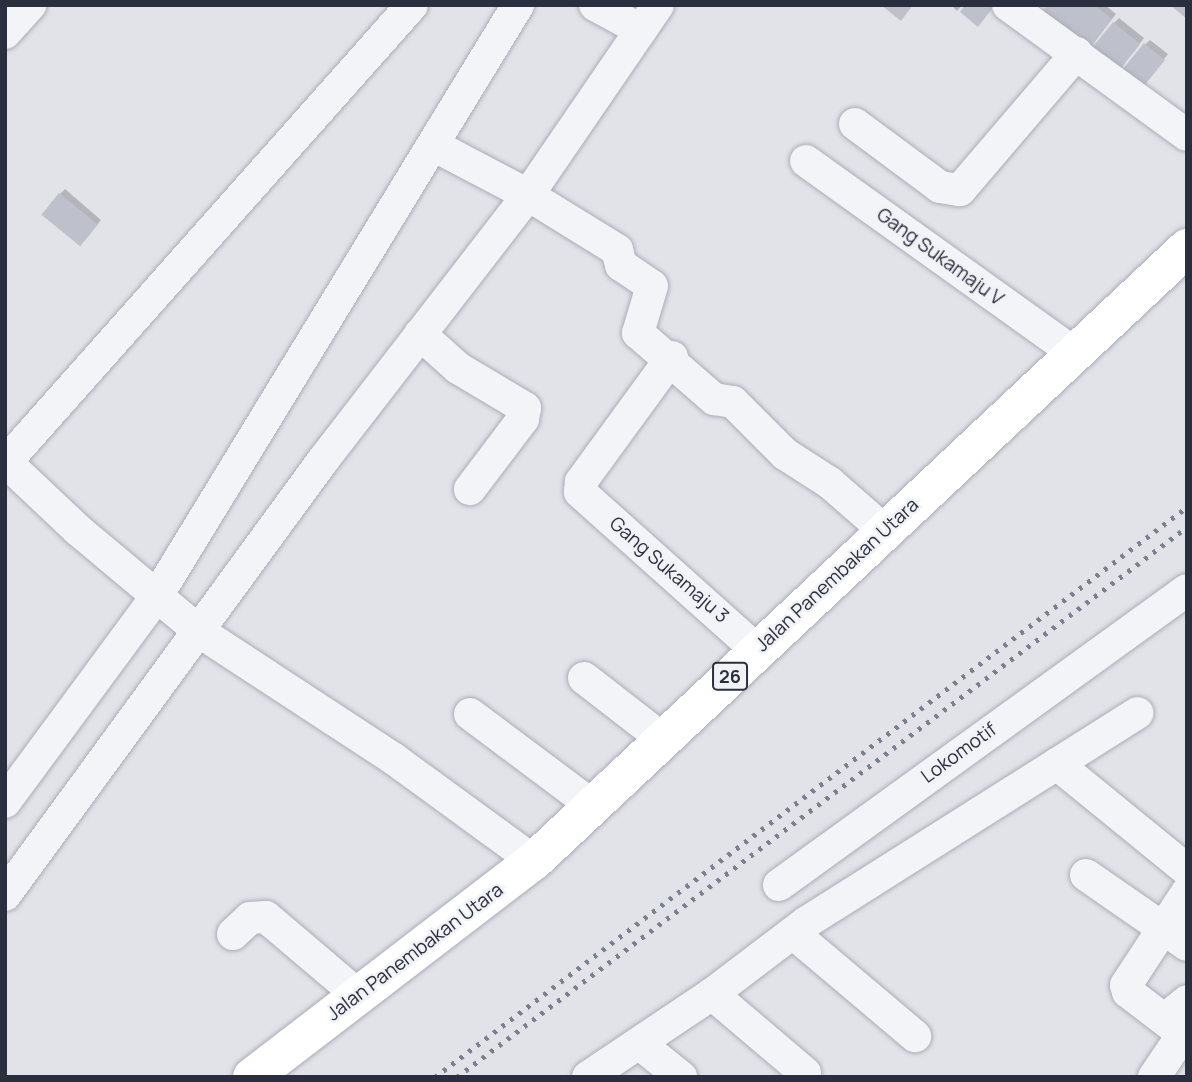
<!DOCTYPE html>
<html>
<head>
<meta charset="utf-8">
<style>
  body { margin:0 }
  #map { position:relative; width:1192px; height:1082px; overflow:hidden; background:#e1e3e9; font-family:Manrope,sans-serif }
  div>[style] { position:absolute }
  .shadow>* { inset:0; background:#0003 }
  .building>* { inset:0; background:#bec1cb; transform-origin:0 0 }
  .roads { filter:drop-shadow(0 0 2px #aaadb6) drop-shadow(0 0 2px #aaadb6) }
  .minor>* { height:32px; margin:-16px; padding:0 16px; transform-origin:16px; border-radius:16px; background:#f3f4f7 }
  .major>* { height:38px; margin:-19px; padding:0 19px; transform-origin:19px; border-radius:19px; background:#fff }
  .rail>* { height:5px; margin-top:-2.5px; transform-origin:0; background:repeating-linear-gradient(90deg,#7b8091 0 3.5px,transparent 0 10.5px) }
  span { translate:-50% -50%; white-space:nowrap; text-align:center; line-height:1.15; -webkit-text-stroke:5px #f0f2f6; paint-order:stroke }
  .shield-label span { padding:2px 5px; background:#f0f2f6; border:2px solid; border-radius:5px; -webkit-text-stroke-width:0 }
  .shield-label { font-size:18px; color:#2a2e3f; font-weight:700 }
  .street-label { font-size:19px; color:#2a2e3f }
  .frame { position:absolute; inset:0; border:7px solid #2a2e3f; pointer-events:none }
</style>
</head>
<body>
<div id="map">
  <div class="shadow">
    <i style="clip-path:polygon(951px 5px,962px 5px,957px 11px)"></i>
    <i style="clip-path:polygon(1049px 5px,1105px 5px,1116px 14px,1090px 47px)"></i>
    <i style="clip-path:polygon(1119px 18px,1144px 38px,1120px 69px,1114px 23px)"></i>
    <i style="clip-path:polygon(1150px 40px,1168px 54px,1148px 80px,1145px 45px)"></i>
    <i style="clip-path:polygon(65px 189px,101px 220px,85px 240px,60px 194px)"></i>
  </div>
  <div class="building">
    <i style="clip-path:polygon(881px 5px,913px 5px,901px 21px)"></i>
    <i style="clip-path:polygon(965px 5px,995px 5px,978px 27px,960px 12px)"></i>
    <i style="clip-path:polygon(1047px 5px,1094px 5px,1112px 19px,1086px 54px,1038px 17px)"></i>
    <i style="clip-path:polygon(1170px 5px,1187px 5px,1187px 19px)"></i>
    <i style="left:1113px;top:22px;width:35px;height:41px;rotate:39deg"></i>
    <i style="left:1144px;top:43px;width:27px;height:35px;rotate:39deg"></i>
    <i style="left:59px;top:193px;width:50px;height:28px;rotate:39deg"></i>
  </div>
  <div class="roads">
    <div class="minor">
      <i style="left:595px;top:5px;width:52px;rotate:28.5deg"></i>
      <i style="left:1008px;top:5px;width:221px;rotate:36deg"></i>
      <i style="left:5px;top:33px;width:38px;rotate:-48deg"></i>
      <i style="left:855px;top:124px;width:106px;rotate:36.5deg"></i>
      <i style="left:940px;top:187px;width:20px;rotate:9deg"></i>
      <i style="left:960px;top:190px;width:180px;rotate:-49.5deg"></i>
      <i style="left:435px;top:146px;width:105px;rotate:27.8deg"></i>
      <i style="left:528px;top:195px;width:105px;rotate:31.7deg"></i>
      <i style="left:617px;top:250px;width:16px;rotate:75deg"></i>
      <i style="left:621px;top:265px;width:37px;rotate:34deg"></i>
      <i style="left:652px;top:286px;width:49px;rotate:106.6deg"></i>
      <i style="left:638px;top:333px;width:101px;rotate:41deg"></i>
      <i style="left:714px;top:399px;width:19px;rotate:9deg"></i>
      <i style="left:733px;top:402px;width:74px;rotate:45deg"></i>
      <i style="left:785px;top:454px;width:54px;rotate:32.8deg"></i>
      <i style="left:830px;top:483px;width:73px;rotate:41.1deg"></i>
      <i style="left:806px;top:161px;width:328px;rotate:35.6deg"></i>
      <i style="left:420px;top:334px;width:51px;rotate:41.8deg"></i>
      <i style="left:458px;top:368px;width:78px;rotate:30.8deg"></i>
      <i style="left:525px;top:408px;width:11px;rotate:100deg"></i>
      <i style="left:523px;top:419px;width:88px;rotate:127.1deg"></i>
      <i style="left:672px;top:357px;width:155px;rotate:126.1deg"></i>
      <i style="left:581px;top:482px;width:10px;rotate:96deg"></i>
      <i style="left:580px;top:492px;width:237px;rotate:41.8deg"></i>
      <i style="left:5px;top:461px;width:100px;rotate:43.4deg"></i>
      <i style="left:78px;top:530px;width:159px;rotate:39.9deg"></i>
      <i style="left:200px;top:632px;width:232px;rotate:33.2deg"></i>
      <i style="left:394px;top:759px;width:173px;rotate:36.1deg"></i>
      <i style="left:6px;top:462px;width:611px;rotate:-48.38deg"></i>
      <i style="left:584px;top:678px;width:101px;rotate:37.8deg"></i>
      <i style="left:470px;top:714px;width:154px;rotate:36.8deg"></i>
      <i style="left:1057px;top:764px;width:168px;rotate:39.2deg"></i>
      <i style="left:5px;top:802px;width:256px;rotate:-53.6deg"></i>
      <i style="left:157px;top:596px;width:693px;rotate:-58.58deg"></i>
      <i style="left:1086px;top:875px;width:123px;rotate:34.7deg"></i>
      <i style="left:779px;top:885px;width:503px;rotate:-35.87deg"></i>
      <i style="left:5px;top:895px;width:540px;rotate:-53.81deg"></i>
      <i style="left:324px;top:459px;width:334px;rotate:-52.3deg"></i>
      <i style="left:528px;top:195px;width:230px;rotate:-55.6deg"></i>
      <i style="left:793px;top:933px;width:160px;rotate:40.2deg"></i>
      <i style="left:233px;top:934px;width:23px;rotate:-43deg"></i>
      <i style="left:250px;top:918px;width:16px;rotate:-4deg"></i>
      <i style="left:266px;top:917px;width:122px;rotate:40.3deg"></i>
      <i style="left:712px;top:994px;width:119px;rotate:-37.2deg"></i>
      <i style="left:807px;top:922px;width:391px;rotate:-32.3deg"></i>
      <i style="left:1165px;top:1019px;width:28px;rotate:-39deg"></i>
      <i style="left:640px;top:1044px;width:53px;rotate:38.8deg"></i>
      <i style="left:588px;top:1077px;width:149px;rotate:-33.8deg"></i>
      <i style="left:712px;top:994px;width:122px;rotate:40.3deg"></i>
      <i style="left:1154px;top:1077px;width:52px;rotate:-56deg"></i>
      <i style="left:1183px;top:1034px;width:69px;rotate:-142.6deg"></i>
      <i style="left:1128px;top:992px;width:7px;rotate:-106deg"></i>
      <i style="left:1126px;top:985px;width:111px;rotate:-56.7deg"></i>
    </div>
    <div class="major">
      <i style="left:252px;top:1077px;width:355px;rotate:-37.5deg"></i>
      <i style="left:534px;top:861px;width:896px;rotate:-43.19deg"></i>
    </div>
  </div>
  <div class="rail">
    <i style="left:435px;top:1077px;width:944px;rotate:-37.16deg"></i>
    <i style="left:457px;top:1077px;width:914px;rotate:-37deg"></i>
  </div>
  <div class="shield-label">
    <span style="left:730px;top:676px">26</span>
  </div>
  <div class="street-label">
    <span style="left:940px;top:257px;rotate:36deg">Gang Sukamaju V</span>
    <span style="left:669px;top:570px;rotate:41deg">Gang Sukamaju 3</span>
    <span style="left:837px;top:575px;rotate:-43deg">Jalan Panembakan Utara</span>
    <span style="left:959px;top:753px;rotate:-36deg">Lokomotif</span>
    <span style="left:415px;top:952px;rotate:-37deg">Jalan Panembakan Utara</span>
  </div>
  <div class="frame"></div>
</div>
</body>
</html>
